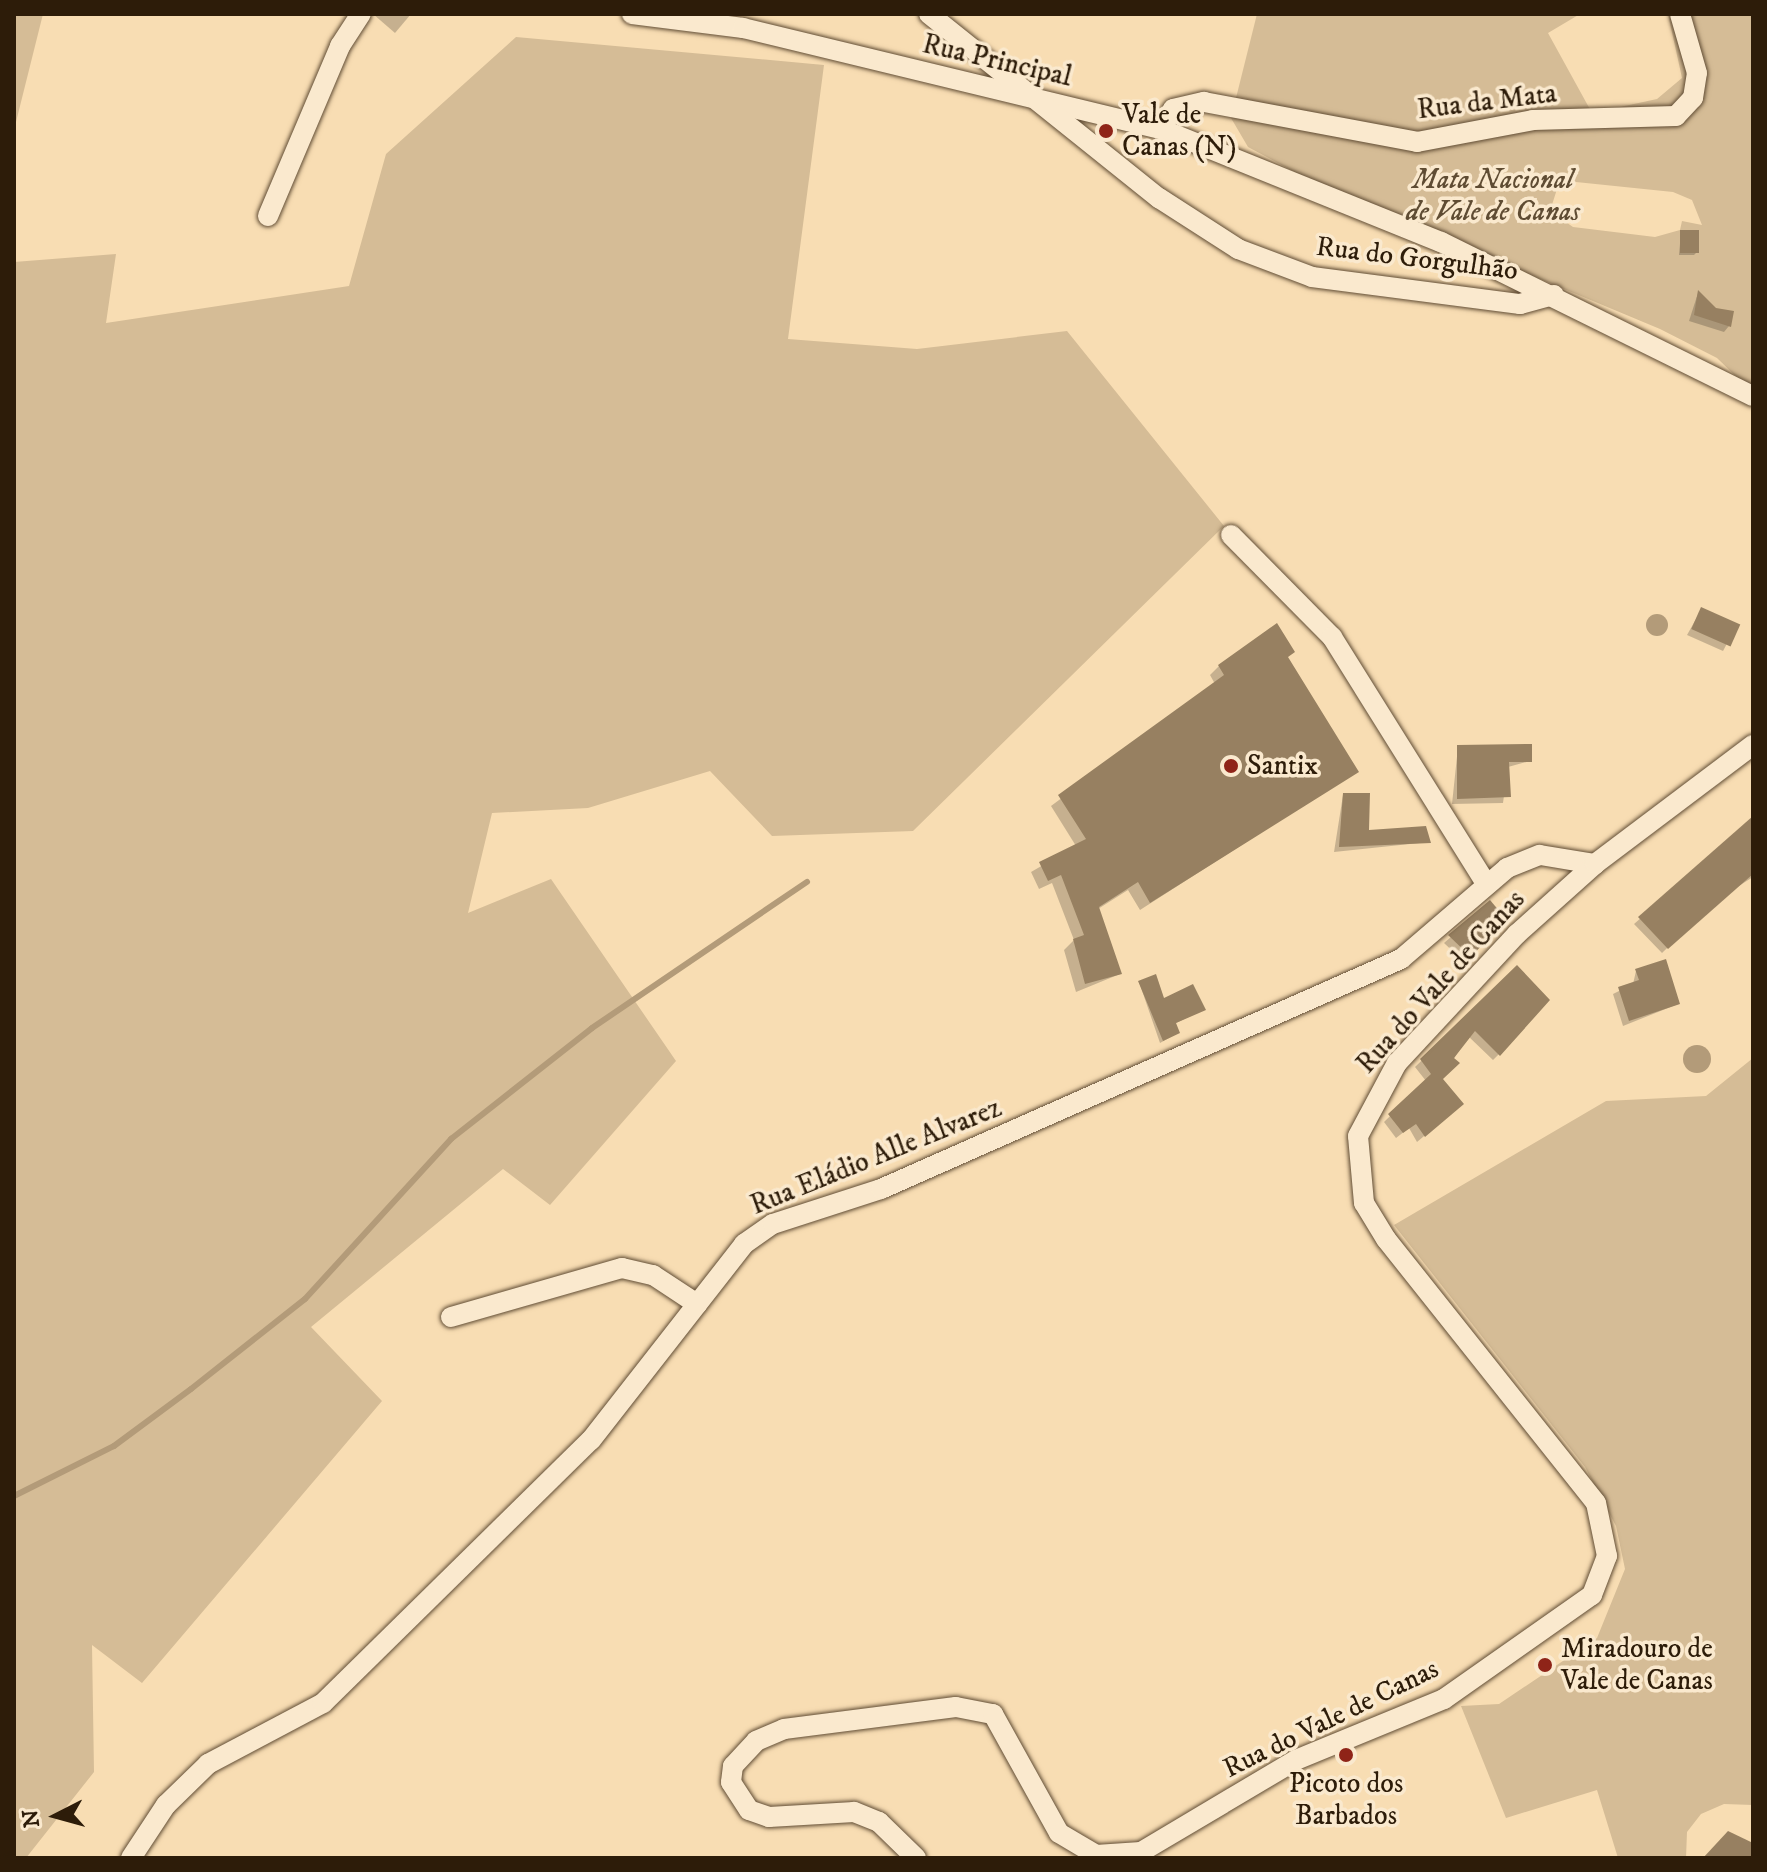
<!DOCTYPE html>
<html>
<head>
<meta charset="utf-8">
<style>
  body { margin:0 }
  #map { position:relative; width:1767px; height:1872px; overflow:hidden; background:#f8ddb3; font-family:"IM FELL DW Pica",serif }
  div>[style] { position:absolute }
  .green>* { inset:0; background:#d5bc96 }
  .water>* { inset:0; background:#b39b79 }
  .round { border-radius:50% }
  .shadow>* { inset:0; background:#0003 }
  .stream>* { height:6px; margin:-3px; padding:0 3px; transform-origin:3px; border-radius:3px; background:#b39b79 }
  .building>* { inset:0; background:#978061; transform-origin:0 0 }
  .roads { filter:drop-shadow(0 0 2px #604c34) drop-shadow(0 0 2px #604c34) }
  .minor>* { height:20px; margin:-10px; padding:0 10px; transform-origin:10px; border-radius:10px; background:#fae9ce }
  .dots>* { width:22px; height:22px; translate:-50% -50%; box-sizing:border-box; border:4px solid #fae9ce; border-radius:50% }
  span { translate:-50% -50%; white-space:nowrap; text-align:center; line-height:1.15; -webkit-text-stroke:7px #fae9ce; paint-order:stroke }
  .street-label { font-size:28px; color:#2d1c09 }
  .poi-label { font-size:28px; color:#2d1c09 }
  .left { translate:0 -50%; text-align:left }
  .park-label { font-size:28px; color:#5f4c33; font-style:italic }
  .frame { position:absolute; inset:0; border:16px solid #2d1c09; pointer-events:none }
  .north { position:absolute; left:16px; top:1776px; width:80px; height:80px; -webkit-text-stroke:6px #fae9ce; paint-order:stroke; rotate:264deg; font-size:22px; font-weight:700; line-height:32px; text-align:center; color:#2d1c09 }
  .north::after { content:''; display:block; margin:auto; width:28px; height:36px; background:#2d1c09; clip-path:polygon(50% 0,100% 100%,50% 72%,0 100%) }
</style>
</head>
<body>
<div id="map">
  <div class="green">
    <i style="clip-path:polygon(14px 14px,43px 14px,14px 130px)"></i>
    <i style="clip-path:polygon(evenodd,1257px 14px,1580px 14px,1548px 33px,1592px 113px,1657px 99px,1682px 78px,1668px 14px,1753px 14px,1753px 393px,1717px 358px,1660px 329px,1332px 192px,1248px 147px,1231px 118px,1257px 14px,1576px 182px,1673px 192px,1692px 200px,1702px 225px,1682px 221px,1680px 230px,1655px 237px,1573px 227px,1550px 211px,1558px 186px,1576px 182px)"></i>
    <i style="clip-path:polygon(516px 37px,824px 65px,788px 339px,917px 349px,1067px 331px,1224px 526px,913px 831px,772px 836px,710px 771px,588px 808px,492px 813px,468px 913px,551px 879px,676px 1061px,550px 1205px,503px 1169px,311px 1327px,382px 1401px,142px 1683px,92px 1645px,94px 1772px,26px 1858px,14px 1858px,14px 262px,116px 254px,106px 323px,349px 286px,386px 154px)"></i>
    <i style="clip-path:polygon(1753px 1058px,1753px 1805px,1724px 1804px,1701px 1814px,1687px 1832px,1686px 1858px,1618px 1858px,1597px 1790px,1506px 1818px,1461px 1706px,1499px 1704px,1597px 1638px,1625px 1569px,1616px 1526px,1585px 1467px,1394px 1225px,1606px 1101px,1706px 1096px)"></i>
  </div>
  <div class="water">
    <i class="round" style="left:1646px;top:614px;width:22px;height:22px"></i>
    <i class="round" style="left:1683px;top:1045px;width:28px;height:28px"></i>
  </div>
  <div class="shadow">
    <i style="clip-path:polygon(373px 14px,411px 14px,395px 33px)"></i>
    <i style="clip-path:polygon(1681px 232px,1697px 252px,1694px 255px,1679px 255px)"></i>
    <i style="clip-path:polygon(1698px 293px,1729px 326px,1724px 332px,1689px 321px)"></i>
    <i style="clip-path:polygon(1701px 610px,1737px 625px,1723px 651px,1687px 635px)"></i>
    <i style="clip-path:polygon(1287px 658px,1357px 771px,1140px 910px,1128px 890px,1098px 909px,1120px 974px,1076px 992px,1064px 950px,1074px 940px,1052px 883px,1039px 889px,1031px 872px,1076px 846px,1051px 806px,1215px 684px,1210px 675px,1219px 666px)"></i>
    <i style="clip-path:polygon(1458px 747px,1530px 761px,1508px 767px,1503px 803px,1452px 804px)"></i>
    <i style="clip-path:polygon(1343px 795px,1367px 832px,1429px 842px,1334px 852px)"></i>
    <i style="clip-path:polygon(1753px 820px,1753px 877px,1715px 901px,1662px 953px,1634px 924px)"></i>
    <i style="clip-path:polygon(1490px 903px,1504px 919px,1463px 961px,1444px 943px)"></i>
    <i style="clip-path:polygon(1517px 968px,1499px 1054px,1493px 1060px,1468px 1036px,1441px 1079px,1455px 1110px,1417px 1142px,1409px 1128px,1396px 1138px,1384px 1122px,1426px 1081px,1415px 1067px)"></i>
    <i style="clip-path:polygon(1636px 971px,1678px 1004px,1623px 1026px,1613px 994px,1633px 984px)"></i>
    <i style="clip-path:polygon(1139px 982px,1163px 1000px,1203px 1010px,1174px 1024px,1178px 1033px,1160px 1043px)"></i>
  </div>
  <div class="stream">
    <i style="left:14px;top:1496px;width:112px;rotate:-26.6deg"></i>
    <i style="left:114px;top:1446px;width:96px;rotate:-36.5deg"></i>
    <i style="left:191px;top:1389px;width:145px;rotate:-38.3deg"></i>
    <i style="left:305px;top:1299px;width:217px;rotate:-47.6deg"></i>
    <i style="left:451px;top:1139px;width:179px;rotate:-38.2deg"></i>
    <i style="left:592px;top:1028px;width:260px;rotate:-34.2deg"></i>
  </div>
  <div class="building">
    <i style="left:1680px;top:230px;width:19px;height:23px"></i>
    <i style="clip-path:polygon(1698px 290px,1716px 308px,1734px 311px,1731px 327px,1694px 315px)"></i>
    <i style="left:1701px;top:607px;width:43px;height:24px;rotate:24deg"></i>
    <i style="clip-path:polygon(1277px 623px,1295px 652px,1288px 657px,1359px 772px,1150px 903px,1138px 882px,1099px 907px,1122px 974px,1085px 984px,1073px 939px,1084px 935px,1061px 875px,1048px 881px,1039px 862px,1086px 839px,1058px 795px,1224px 675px,1218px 665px)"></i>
    <i style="clip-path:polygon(1532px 744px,1532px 762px,1509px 762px,1511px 797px,1457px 799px,1457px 745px)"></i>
    <i style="clip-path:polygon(1343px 793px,1370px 793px,1369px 830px,1426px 826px,1431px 843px,1339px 847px)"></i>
    <i style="clip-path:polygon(1753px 816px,1753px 874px,1668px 949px,1638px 917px)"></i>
    <i style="clip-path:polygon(1490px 900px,1506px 919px,1471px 957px,1448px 935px)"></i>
    <i style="clip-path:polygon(1666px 959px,1680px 1004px,1629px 1021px,1618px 987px,1639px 980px,1635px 969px)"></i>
    <i style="clip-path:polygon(1517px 965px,1550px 1000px,1500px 1056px,1475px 1031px,1454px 1058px,1460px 1063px,1443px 1079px,1464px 1104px,1425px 1137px,1416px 1124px,1403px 1133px,1388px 1114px,1431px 1074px,1420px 1059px)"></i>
    <i style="clip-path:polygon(1156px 974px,1164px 998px,1193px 984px,1206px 1010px,1176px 1023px,1180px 1033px,1163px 1041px,1138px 981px)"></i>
    <i style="clip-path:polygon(1728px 1831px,1753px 1843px,1753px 1858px,1703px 1858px)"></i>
  </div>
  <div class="roads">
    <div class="minor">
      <i style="left:632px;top:14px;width:112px;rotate:7.2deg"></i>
      <i style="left:743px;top:28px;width:430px;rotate:13.6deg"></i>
      <i style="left:1161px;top:129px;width:302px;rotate:22deg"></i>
      <i style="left:1441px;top:242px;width:348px;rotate:26.3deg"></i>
      <i style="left:929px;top:14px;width:295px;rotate:38.7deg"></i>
      <i style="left:1159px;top:198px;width:94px;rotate:32.8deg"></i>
      <i style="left:1238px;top:249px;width:79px;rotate:20.7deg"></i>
      <i style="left:1312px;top:277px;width:210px;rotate:7.4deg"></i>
      <i style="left:1520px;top:304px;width:35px;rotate:-15deg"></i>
      <i style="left:1161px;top:129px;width:23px;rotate:-59deg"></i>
      <i style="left:1173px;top:109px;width:32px;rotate:-13deg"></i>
      <i style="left:1204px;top:102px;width:217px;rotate:10.6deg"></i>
      <i style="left:1417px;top:142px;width:118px;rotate:-10.7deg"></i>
      <i style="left:1533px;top:120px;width:143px;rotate:-1.6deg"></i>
      <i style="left:1676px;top:116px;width:25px;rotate:-47deg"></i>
      <i style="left:1693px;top:98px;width:25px;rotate:-81deg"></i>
      <i style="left:1697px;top:73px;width:61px;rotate:-106.1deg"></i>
      <i style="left:268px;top:216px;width:185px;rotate:-67deg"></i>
      <i style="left:340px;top:46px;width:38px;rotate:-57deg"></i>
      <i style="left:1231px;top:535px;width:144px;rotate:45.3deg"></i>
      <i style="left:1332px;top:637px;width:292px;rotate:58deg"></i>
      <i style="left:451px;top:1317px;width:178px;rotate:-16deg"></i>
      <i style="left:622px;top:1268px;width:32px;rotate:13deg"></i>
      <i style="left:653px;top:1275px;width:53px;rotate:33.4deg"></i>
      <i style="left:131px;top:1858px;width:64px;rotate:-56.6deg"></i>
      <i style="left:166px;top:1805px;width:59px;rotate:-44.3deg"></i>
      <i style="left:208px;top:1764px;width:130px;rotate:-27.9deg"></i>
      <i style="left:323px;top:1703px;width:375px;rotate:-44.5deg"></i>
      <i style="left:591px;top:1440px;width:249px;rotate:-52deg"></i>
      <i style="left:744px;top:1244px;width:35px;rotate:-35deg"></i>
      <i style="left:773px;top:1224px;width:114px;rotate:-18deg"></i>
      <i style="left:881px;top:1189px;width:569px;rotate:-23.86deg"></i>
      <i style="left:1401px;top:959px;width:140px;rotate:-40.6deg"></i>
      <i style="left:1507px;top:868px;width:35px;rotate:-22deg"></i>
      <i style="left:1540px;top:855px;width:56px;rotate:9.3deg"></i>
      <i style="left:916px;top:1858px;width:52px;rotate:-135.8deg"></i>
      <i style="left:879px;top:1822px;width:27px;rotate:-158deg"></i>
      <i style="left:854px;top:1812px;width:85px;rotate:176.6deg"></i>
      <i style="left:769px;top:1817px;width:21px;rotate:-161deg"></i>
      <i style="left:749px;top:1810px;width:33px;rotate:-123deg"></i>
      <i style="left:731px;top:1782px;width:16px;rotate:-83deg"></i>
      <i style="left:733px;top:1766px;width:34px;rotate:-47deg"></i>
      <i style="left:756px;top:1741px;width:30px;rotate:-23deg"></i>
      <i style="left:784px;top:1729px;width:173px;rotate:-7.3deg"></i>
      <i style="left:956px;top:1707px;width:38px;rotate:11deg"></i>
      <i style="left:993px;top:1714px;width:136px;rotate:61deg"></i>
      <i style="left:1059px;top:1833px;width:43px;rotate:30.7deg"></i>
      <i style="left:1096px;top:1855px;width:45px;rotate:-3.8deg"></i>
      <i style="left:1141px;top:1852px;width:180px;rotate:-30.7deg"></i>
      <i style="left:1296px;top:1760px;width:160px;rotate:-22.4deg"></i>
      <i style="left:1444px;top:1699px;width:181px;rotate:-35.1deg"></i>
      <i style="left:1592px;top:1595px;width:42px;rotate:-69deg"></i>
      <i style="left:1607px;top:1556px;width:54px;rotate:-101.7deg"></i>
      <i style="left:1596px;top:1503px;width:337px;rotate:-128.5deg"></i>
      <i style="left:1386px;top:1239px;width:42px;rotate:-121.4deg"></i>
      <i style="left:1364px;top:1203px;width:67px;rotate:-95.1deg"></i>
      <i style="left:1358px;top:1136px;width:83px;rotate:-61.9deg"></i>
      <i style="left:1397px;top:1063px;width:176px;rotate:-47.1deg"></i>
      <i style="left:1517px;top:934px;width:105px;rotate:-41.9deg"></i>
      <i style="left:1595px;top:864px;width:198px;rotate:-37deg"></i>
    </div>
  </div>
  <div class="dots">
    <i style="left:1106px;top:131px;background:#8f2418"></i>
    <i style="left:1231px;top:766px;background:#8f2418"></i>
    <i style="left:1545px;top:1665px;background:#8f2418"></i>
    <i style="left:1346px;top:1755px;background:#8f2418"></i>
  </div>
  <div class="street-label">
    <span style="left:997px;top:61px;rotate:13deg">Rua Principal</span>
    <span style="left:1487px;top:102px;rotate:-7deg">Rua da Mata</span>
    <span style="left:1417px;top:259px;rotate:7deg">Rua do Gorgulhão</span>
    <span style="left:1441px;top:982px;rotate:-48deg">Rua do Vale de Canas</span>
    <span style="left:876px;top:1157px;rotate:-22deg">Rua Eládio Alle Alvarez</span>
    <span style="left:1331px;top:1719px;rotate:-26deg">Rua do Vale de Canas</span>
  </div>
  <div class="poi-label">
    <span class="left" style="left:1122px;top:131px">Vale de<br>Canas (N)</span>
    <span class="left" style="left:1247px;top:766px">Santix</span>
    <span class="left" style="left:1561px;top:1665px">Miradouro de<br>Vale de Canas</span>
    <span style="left:1346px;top:1800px">Picoto dos<br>Barbados</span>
  </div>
  <div class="park-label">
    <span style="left:1493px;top:196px">Mata Nacional<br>de Vale de Canas</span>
  </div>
  <div class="frame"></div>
  <div class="north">N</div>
</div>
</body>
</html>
